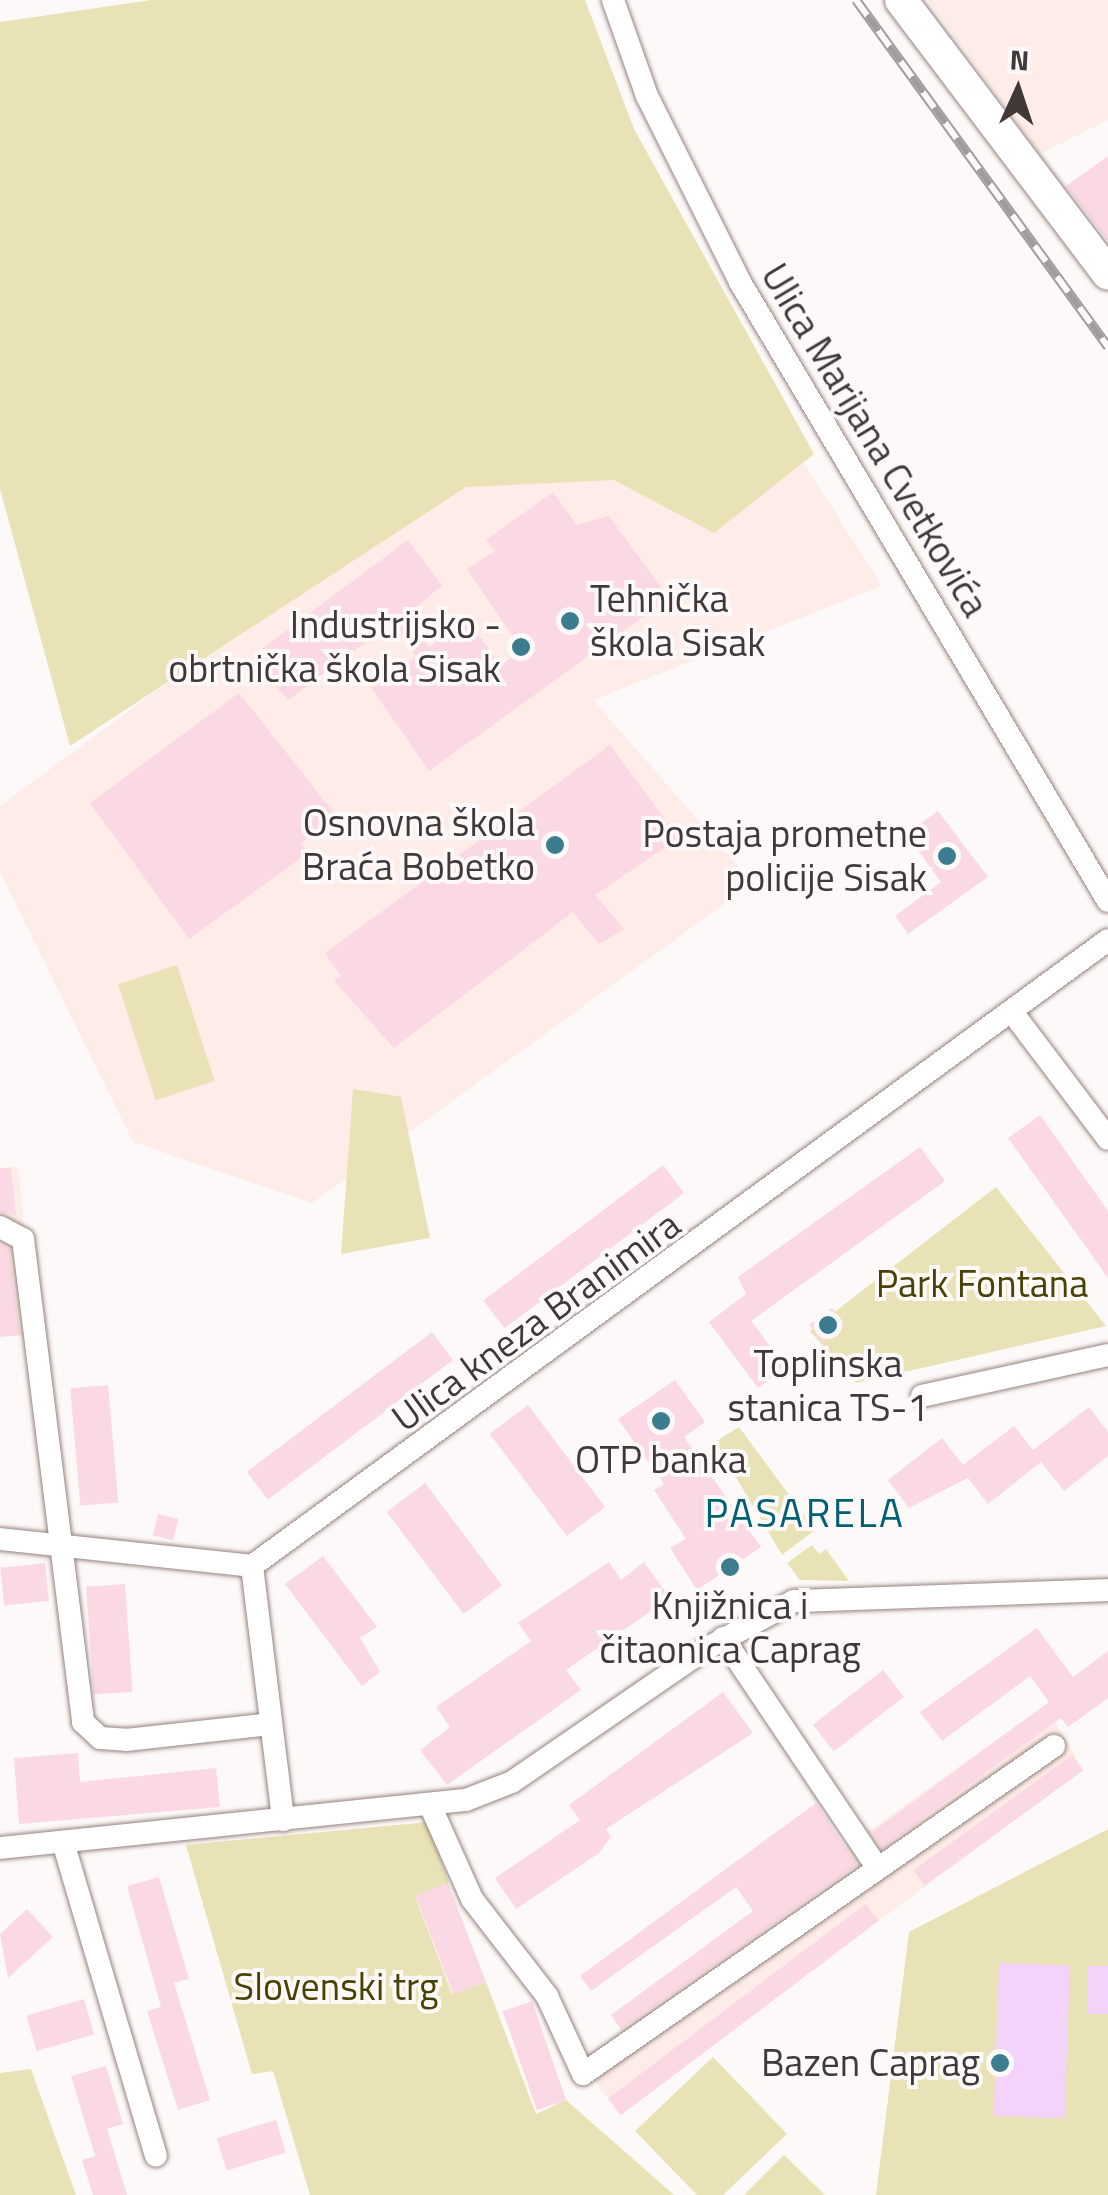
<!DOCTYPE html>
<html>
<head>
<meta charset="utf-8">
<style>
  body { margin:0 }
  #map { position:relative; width:1108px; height:2195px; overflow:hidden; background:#fdf9f8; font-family:"Titillium Web",sans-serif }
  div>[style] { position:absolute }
  .built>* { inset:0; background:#fdece8 }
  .green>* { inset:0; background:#e9e2b6; transform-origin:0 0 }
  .water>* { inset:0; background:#f4d3fa; transform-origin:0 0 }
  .building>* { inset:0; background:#fad9e4; transform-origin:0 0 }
  .roads { filter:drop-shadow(0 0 2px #95827f) drop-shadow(0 0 2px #95827f) }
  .street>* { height:22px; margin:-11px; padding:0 11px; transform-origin:11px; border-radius:11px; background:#fff }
  .secondary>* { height:32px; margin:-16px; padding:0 16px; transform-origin:16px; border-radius:16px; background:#fff }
  .rail>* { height:10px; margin-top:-5px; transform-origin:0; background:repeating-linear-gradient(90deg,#fdf9f8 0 19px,#a19b99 0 38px); box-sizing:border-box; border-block:2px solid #a19b99 }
  .dots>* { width:28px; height:28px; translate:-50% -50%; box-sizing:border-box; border:5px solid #fdf9f8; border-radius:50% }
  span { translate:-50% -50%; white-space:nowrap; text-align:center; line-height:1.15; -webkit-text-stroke:8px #fdf9f8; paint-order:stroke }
  .street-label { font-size:38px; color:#413937 }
  .poi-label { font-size:38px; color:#413937 }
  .left { translate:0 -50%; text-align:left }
  .right { translate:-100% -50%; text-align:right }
  .park-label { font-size:38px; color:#4a4104 }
  .neighbourhood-label { font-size:40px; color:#026072; letter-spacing:2.5px }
  .north { position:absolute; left:968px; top:40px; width:100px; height:100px; -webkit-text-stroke:8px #fdf9f8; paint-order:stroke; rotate:3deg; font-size:28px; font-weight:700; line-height:40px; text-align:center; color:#413937 }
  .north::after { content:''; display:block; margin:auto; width:35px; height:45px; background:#413937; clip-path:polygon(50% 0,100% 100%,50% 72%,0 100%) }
</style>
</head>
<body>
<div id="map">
  <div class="built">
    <i style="clip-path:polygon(928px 0,1108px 0,1108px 120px,1040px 154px)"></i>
    <i style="clip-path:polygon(798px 454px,882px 586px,593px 700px,753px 883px,312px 1203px,133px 1142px,0 872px,0 806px,452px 472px)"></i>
    <i style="clip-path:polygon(18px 1166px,35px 1334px,0 1337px,0 1168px)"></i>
    <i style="clip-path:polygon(1045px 1705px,1083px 1770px,618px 2113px,587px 2070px,628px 2040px,611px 2015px)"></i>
  </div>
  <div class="green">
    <i style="clip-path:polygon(152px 0,585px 0,634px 129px,814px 454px,714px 533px,614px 480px,466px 487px,70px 746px,0 489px,0 22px)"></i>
    <i style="left:177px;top:965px;width:122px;height:62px;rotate:72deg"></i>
    <i style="clip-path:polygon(353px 1089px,401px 1097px,430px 1238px,341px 1254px)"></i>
    <i style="clip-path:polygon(996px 1187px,1106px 1326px,856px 1383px,810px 1331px)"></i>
    <i style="clip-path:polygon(739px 1427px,815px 1530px,782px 1555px,715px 1442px)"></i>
    <i style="clip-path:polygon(812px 1545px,819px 1554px,826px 1549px,849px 1581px,800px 1580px,787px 1563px)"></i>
    <i style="clip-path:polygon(428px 1822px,449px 1883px,415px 1896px,452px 1994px,486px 1982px,536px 2114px,566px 2100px,674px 2195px,310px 2195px,273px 2071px,252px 2074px,186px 1845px)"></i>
    <i style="clip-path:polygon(1108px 1829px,1108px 2195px,876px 2195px,909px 1932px)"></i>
    <i style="clip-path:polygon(713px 2057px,787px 2134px,723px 2195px,697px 2195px,635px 2131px)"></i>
    <i style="clip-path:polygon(31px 2069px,76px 2195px,0 2195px,0 2073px)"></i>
    <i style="clip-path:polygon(784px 2155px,825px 2195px,744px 2195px)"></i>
  </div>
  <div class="water">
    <i style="left:999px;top:1963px;width:71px;height:153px;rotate:2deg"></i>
    <i style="left:1088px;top:1966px;width:20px;height:48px"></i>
  </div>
  <div class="building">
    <i style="clip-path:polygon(1108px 156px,1108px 241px,1066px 186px)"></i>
    <i style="clip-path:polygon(553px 492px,577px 525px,609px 516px,669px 598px,429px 771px,371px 687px,416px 657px,393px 622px,288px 700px,265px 674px,255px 654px,408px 540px,442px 586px,406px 615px,429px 647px,467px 620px,501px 665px,522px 650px,467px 569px,495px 551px,486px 540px)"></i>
    <i style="clip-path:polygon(239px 693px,338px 818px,301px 843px,308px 853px,189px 939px,90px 803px)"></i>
    <i style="clip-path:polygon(610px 745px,679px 838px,595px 895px,624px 929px,599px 944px,573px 912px,394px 1048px,334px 981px,341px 976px,325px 953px)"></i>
    <i style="clip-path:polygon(938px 811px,988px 877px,908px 934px,895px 916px,941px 882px,906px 834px)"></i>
    <i style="clip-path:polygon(1040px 1115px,1108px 1211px,1108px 1278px,1008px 1138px)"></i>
    <i style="clip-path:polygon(920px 1147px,945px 1181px,751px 1321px,786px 1367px,758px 1388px,709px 1322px,746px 1294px,738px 1277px)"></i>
    <i style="left:663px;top:1165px;width:35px;height:225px;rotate:53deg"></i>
    <i style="clip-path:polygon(0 1168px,11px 1168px,16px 1215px,0 1212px)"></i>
    <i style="clip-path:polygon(0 1244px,9px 1249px,20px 1335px,0 1337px)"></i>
    <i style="left:832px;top:1308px;width:22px;height:28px;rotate:54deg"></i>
    <i style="left:432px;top:1332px;width:35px;height:232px;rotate:53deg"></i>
    <i style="clip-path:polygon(675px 1380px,705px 1422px,684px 1437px,761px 1547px,697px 1590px,670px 1548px,686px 1539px,654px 1490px,664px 1484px,618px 1419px)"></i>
    <i style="left:108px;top:1385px;width:118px;height:38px;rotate:85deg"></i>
    <i style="left:528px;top:1405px;width:128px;height:48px;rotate:53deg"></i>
    <i style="clip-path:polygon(1089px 1407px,1108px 1432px,1108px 1456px,1064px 1491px,1041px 1462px,988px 1504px,968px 1478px,909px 1508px,888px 1480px,942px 1438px,963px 1465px,1014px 1426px,1033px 1450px)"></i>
    <i style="left:425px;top:1483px;width:128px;height:48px;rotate:53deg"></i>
    <i style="left:158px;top:1514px;width:21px;height:22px;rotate:14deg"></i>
    <i style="clip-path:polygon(323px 1556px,377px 1627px,360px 1638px,380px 1672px,362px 1686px,285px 1584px)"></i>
    <i style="clip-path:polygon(609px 1562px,621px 1580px,644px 1562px,670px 1598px,566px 1670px,581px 1690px,447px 1785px,420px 1750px,450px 1727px,436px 1707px,531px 1641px,518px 1623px)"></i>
    <i style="left:45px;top:1563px;width:38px;height:45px;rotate:84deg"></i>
    <i style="left:125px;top:1584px;width:108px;height:39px;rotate:86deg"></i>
    <i style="clip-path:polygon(1037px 1628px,1073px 1677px,1108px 1651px,1108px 1698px,1068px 1727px,1061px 1718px,882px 1848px,872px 1832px,1049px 1702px,1030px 1676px,942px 1741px,920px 1712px)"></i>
    <i style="left:883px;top:1670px;width:34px;height:89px;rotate:52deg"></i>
    <i style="clip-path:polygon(723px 1692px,753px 1733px,606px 1829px,611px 1837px,599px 1853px,516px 1909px,495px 1878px,580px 1820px,569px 1805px)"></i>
    <i style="clip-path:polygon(78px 1753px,80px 1782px,216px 1768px,220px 1807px,19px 1824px,14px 1758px)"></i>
    <i style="left:1072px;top:1755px;width:19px;height:196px;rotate:54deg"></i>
    <i style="clip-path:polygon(816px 1803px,857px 1865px,621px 2029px,611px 2015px,753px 1911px,736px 1887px,591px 1991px,580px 1976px)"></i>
    <i style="clip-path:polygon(159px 1877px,189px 1979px,174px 1983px,210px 2100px,178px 2110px,147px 2011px,161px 2007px,127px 1886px)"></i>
    <i style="left:448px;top:1883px;width:106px;height:35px;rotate:69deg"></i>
    <i style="left:866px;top:1904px;width:21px;height:323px;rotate:53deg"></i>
    <i style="clip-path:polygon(27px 1909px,53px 1937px,8px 1978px,0 1934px)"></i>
    <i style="left:84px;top:1999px;width:37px;height:60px;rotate:74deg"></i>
    <i style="left:532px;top:2001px;width:105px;height:31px;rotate:71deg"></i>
    <i style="clip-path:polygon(106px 2066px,123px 2124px,107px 2129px,127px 2195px,93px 2195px,82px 2160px,95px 2156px,71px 2076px)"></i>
    <i style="left:276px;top:2120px;width:34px;height:62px;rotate:73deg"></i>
  </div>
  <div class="roads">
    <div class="street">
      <i style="left:613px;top:0;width:102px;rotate:70.5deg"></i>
      <i style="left:647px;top:96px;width:208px;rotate:63.4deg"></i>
      <i style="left:740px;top:282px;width:720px;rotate:59.27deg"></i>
      <i style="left:1012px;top:1012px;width:159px;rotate:52.9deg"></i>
      <i style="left:0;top:1227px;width:26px;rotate:28deg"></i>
      <i style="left:23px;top:1239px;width:487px;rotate:82.9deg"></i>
      <i style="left:83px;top:1722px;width:23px;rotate:43deg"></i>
      <i style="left:100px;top:1738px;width:26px;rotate:4deg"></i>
      <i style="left:126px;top:1740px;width:145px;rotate:-6.3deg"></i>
      <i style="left:922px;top:1396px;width:190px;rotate:-12.4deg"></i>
      <i style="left:0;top:1539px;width:253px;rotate:6.1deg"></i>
      <i style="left:252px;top:1566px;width:1060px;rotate:-36.18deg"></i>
      <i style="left:252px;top:1566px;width:256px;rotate:83deg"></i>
      <i style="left:723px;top:1638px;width:272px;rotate:56.1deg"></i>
      <i style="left:430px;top:1805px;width:103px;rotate:65.9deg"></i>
      <i style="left:472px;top:1899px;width:123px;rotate:52.3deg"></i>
      <i style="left:547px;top:1996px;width:86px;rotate:65.2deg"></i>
      <i style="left:583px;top:2074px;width:574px;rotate:-34.85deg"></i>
      <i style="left:63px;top:1842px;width:327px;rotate:73.5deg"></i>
      <i style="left:0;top:1848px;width:468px;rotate:-5.9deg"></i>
      <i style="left:466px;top:1800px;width:49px;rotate:-21.4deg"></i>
      <i style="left:512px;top:1782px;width:233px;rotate:-34.5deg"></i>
      <i style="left:704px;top:1650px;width:102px;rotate:-28.6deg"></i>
      <i style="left:794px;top:1601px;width:314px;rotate:-2deg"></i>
    </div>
    <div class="secondary">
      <i style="left:901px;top:0;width:343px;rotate:52.9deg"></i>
    </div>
  </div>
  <div class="rail">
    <i style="left:856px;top:0;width:429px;rotate:54deg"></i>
  </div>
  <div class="dots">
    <i style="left:570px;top:621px;background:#3b7d8e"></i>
    <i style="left:521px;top:647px;background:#3b7d8e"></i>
    <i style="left:555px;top:845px;background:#3b7d8e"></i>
    <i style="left:947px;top:856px;background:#3b7d8e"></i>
    <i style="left:828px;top:1325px;background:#3b7d8e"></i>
    <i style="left:661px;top:1421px;background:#3b7d8e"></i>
    <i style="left:730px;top:1567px;background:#3b7d8e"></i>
    <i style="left:1000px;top:2063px;background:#3b7d8e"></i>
  </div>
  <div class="street-label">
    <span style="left:875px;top:440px;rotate:59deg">Ulica Marijana Cvetkovića</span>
    <span style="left:536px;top:1321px;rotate:-36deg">Ulica kneza Branimira</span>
  </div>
  <div class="poi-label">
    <span class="left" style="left:590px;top:621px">Tehnička<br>škola Sisak</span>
    <span class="right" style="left:501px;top:647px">Industrijsko -<br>obrtnička škola Sisak</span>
    <span class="right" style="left:535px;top:845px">Osnovna škola<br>Braća Bobetko</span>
    <span class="right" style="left:927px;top:856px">Postaja prometne<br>policije Sisak</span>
    <span style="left:828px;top:1386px">Toplinska<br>stanica TS-1</span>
    <span style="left:661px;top:1460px">OTP banka</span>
    <span style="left:730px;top:1628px">Knjižnica i<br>čitaonica Caprag</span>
    <span class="right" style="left:980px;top:2063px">Bazen Caprag</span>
  </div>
  <div class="park-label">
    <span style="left:982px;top:1284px">Park Fontana</span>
    <span style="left:336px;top:1987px">Slovenski trg</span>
  </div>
  <div class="neighbourhood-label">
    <span style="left:805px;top:1513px">PASARELA</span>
  </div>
  <div class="north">N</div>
</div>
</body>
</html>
